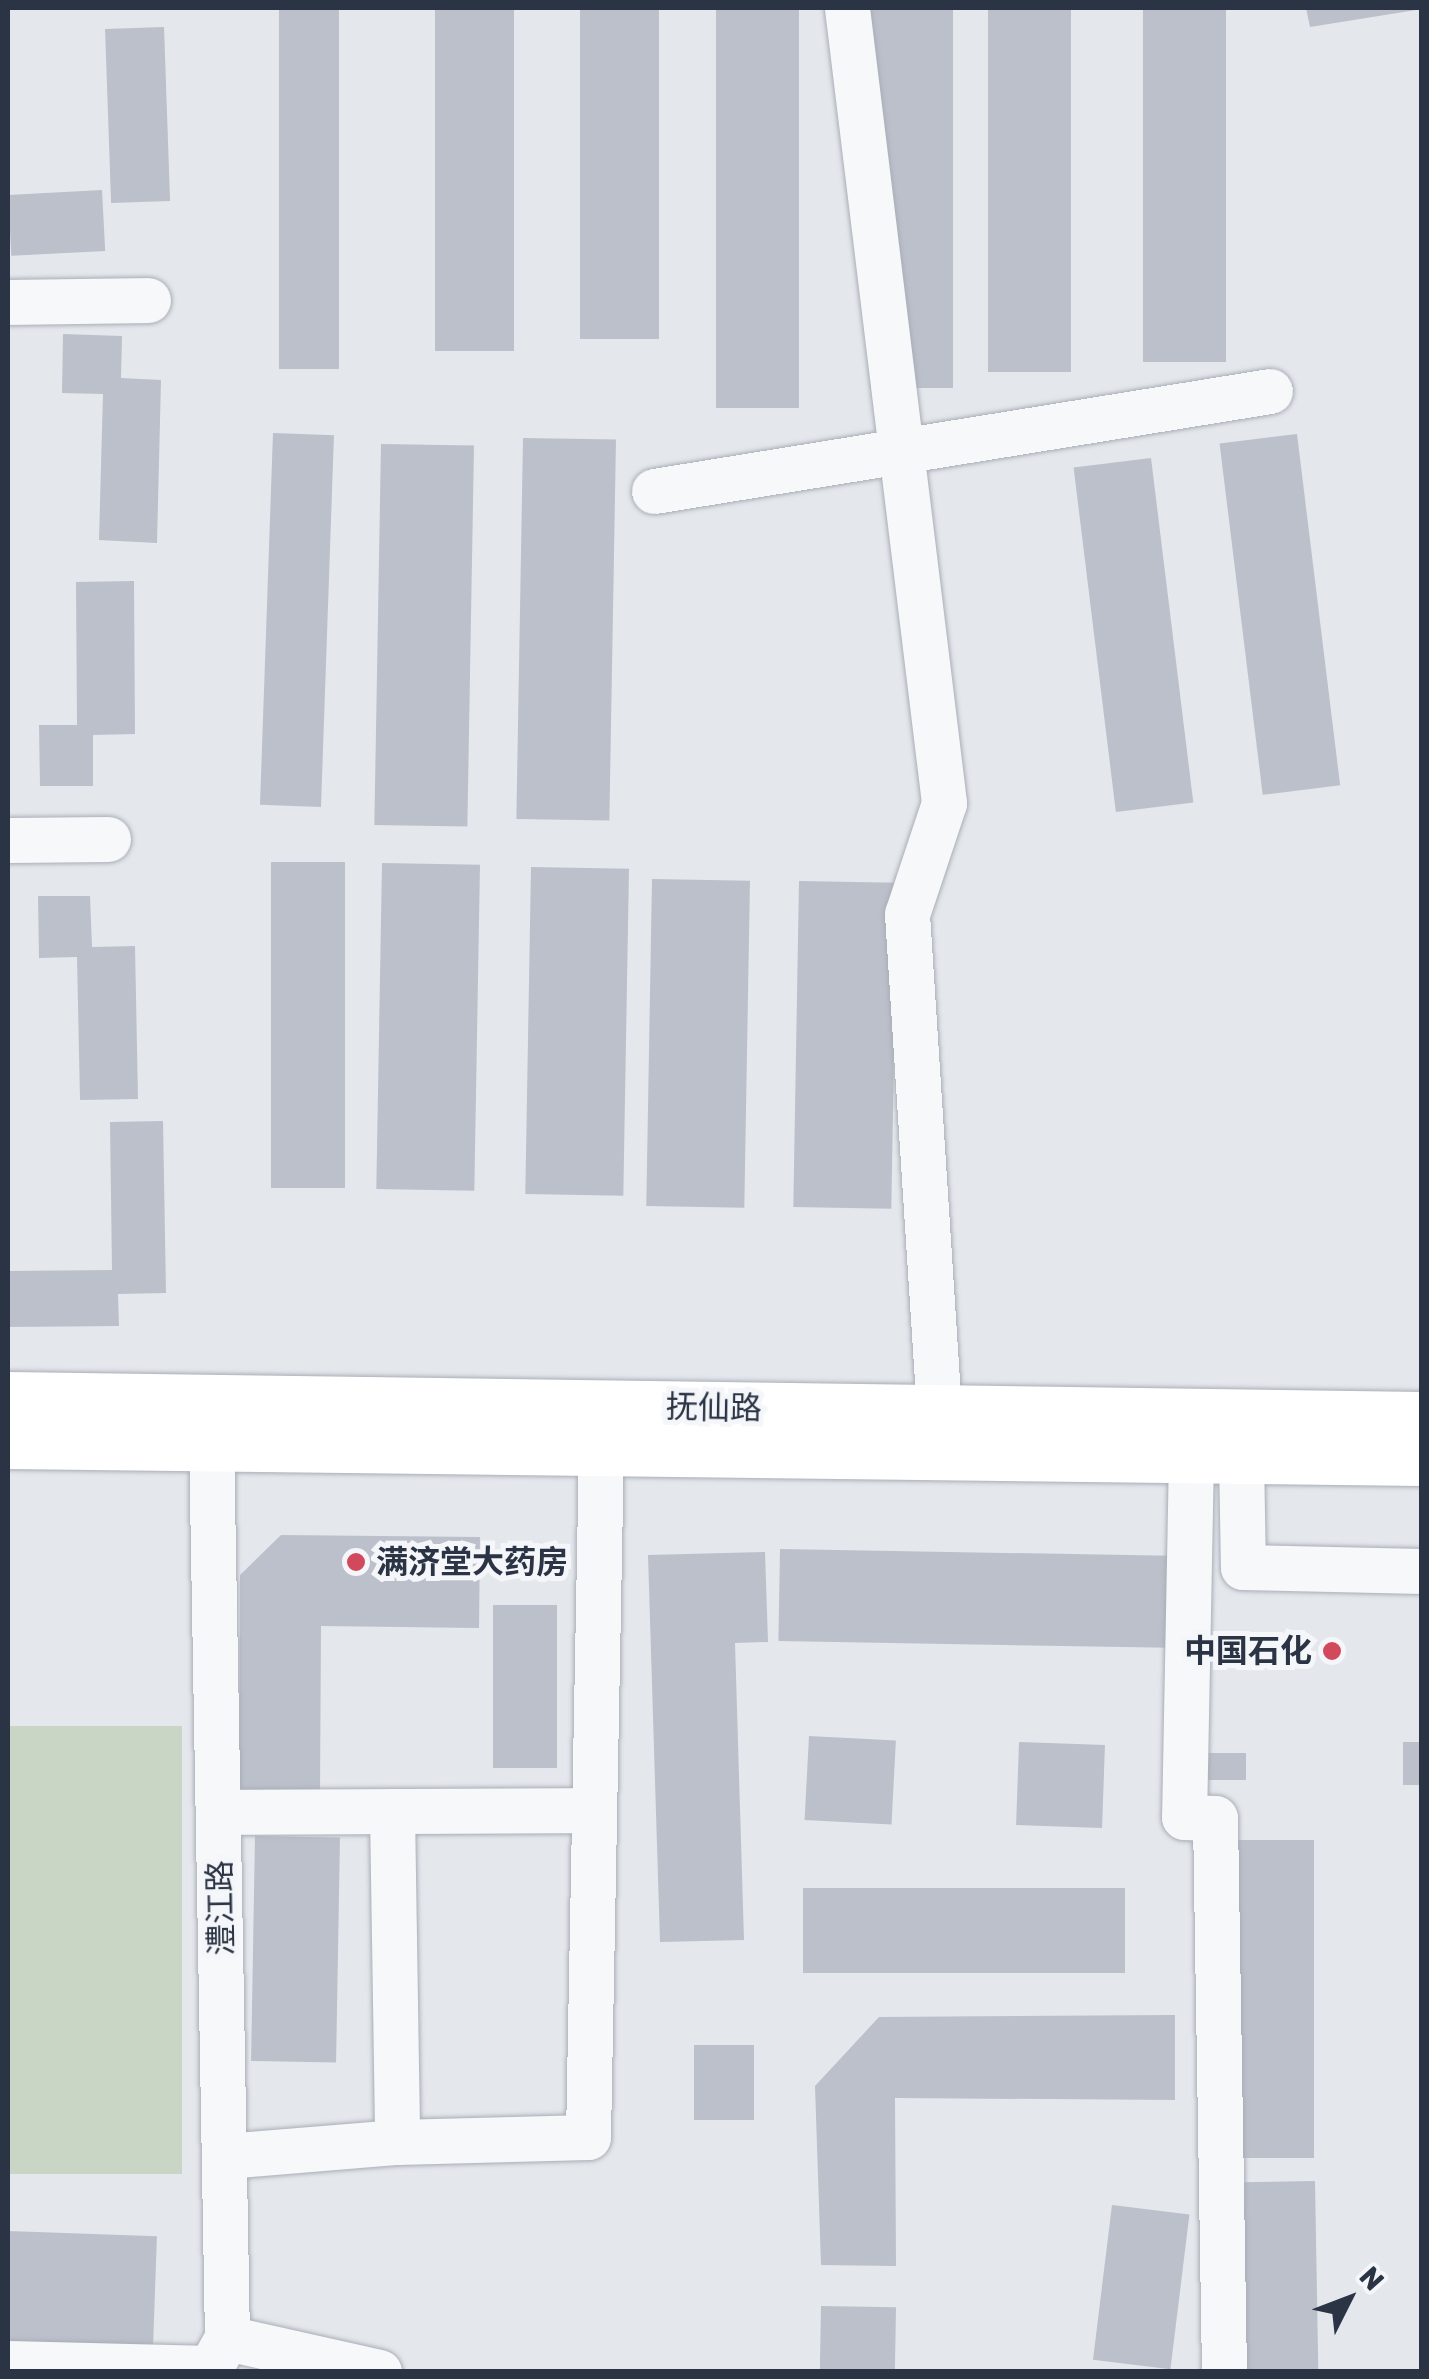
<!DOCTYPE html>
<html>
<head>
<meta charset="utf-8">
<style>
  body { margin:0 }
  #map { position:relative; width:1429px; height:2379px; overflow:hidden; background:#e4e7ec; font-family:Rubik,"Noto Sans SC",sans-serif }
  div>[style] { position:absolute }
  .green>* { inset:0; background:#c9d6c5; transform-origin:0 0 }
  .building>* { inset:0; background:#bbc0ca; transform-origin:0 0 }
  .roads { filter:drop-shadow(0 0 2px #a9aeb7) drop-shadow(0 0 2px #a9aeb7) }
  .minor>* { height:45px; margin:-22.5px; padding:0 22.5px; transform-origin:22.5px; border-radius:22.5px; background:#f7f8fa }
  .secondary>* { height:55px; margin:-27.5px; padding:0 27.5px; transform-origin:27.5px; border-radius:27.5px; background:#fff }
  .dots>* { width:28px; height:28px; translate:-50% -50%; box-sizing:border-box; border:5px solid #f4f6f9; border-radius:50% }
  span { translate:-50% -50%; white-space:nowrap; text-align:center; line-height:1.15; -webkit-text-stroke:10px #f4f6f9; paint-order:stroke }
  .street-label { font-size:32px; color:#2b3445 }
  .poi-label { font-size:32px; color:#2b3445; font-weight:700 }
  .left { translate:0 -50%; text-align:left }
  .right { translate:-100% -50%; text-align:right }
  .frame { position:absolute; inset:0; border:10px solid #2b3445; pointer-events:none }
  .north { position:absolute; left:1299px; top:2249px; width:100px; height:100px; -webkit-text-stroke:8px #f4f6f9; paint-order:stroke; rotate:48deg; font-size:28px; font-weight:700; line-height:40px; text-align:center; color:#2b3445 }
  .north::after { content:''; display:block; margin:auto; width:35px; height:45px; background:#2b3445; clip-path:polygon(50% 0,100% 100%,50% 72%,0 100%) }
</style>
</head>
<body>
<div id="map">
  <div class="green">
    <i style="left:182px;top:1726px;width:448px;height:174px;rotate:90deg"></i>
  </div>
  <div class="building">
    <i style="left:279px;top:8px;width:60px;height:361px"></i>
    <i style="left:435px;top:8px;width:79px;height:343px"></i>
    <i style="left:580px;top:8px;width:79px;height:331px"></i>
    <i style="left:716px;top:8px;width:83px;height:400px"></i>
    <i style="left:870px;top:8px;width:83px;height:380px"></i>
    <i style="left:988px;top:8px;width:83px;height:364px"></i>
    <i style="left:1143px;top:8px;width:83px;height:354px"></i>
    <i style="clip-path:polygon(1306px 8px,1416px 8px,1416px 10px,1310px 27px)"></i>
    <i style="left:164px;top:27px;width:174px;height:59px;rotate:88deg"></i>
    <i style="left:102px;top:190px;width:61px;height:94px;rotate:87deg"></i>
    <i style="clip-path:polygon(63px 334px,122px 336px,121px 378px,161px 380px,157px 543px,99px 540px,103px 394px,62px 393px)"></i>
    <i style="left:273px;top:433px;width:61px;height:372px;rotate:2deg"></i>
    <i style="left:1297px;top:434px;width:354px;height:78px;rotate:83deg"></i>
    <i style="left:523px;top:438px;width:93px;height:381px;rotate:1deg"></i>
    <i style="left:381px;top:444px;width:93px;height:381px;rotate:1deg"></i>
    <i style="left:1151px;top:458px;width:347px;height:78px;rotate:83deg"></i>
    <i style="clip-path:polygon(134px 581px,135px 734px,93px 735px,93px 786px,40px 786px,39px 725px,77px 725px,76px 582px)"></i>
    <i style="left:345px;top:862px;width:326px;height:74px;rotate:90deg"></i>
    <i style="left:382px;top:863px;width:98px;height:326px;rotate:1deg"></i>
    <i style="left:531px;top:867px;width:98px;height:327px;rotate:1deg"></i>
    <i style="left:652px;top:879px;width:98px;height:327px;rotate:1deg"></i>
    <i style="left:799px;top:881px;width:98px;height:326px;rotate:1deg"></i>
    <i style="clip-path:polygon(38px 896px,90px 896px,92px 947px,135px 946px,138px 1099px,80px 1100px,77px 957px,39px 958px)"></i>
    <i style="clip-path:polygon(163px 1121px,166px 1293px,118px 1294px,119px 1326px,8px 1327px,8px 1271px,112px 1270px,110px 1122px)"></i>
    <i style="clip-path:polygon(281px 1535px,480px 1537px,479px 1628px,321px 1626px,320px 1793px,239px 1792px,240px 1575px)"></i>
    <i style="left:780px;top:1549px;width:391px;height:92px;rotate:1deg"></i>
    <i style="clip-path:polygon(765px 1552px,768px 1642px,735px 1643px,744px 1940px,660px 1942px,648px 1555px)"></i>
    <i style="left:493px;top:1605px;width:64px;height:163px"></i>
    <i style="left:809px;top:1736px;width:87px;height:84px;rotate:3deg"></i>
    <i style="left:1019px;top:1742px;width:86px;height:83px;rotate:2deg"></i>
    <i style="left:1403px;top:1742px;width:19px;height:43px"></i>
    <i style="left:1206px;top:1753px;width:40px;height:27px"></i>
    <i style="left:255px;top:1836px;width:85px;height:225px;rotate:1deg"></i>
    <i style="left:1238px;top:1840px;width:76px;height:318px"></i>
    <i style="left:803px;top:1888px;width:322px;height:85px"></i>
    <i style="clip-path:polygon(1175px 2015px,1175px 2100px,895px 2098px,896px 2266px,821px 2265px,815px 2086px,879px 2017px)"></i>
    <i style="left:694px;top:2045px;width:60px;height:75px"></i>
    <i style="left:1315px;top:2181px;width:191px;height:73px;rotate:89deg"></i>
    <i style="left:1112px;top:2205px;width:78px;height:156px;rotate:7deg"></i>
    <i style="left:8px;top:2231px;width:149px;height:111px;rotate:2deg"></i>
    <i style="left:821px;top:2306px;width:75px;height:66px;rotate:1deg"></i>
  </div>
  <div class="roads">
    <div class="minor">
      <i style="left:847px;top:8px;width:801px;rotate:83.04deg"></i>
      <i style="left:944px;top:803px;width:117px;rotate:108.4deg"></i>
      <i style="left:907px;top:914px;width:530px;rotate:86.32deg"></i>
      <i style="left:8px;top:302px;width:140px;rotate:-0.8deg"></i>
      <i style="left:654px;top:491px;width:624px;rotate:-9.22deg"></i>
      <i style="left:8px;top:840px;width:100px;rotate:-0.6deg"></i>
      <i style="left:1191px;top:1456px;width:361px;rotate:91.1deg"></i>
      <i style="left:1184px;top:1817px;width:31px;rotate:2deg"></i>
      <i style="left:1215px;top:1818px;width:554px;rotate:89.07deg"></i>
      <i style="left:1241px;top:1456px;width:111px;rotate:89deg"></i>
      <i style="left:1243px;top:1567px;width:179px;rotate:1.3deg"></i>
      <i style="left:392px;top:1811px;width:331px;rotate:89.1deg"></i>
      <i style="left:219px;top:1812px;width:374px;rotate:-0.3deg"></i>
      <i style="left:225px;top:2156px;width:173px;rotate:-4.7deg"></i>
      <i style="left:397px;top:2142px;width:191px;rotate:-1.5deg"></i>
      <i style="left:588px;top:2137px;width:689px;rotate:-88.92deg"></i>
      <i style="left:227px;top:2338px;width:156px;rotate:12.6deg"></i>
      <i style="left:8px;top:2363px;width:202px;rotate:1.4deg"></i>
      <i style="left:208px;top:2372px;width:39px;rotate:-61deg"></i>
      <i style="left:227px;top:2338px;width:898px;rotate:-91.02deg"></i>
    </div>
    <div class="secondary">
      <i style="left:8px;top:1399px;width:1414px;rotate:0.81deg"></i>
      <i style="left:8px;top:1441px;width:1414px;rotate:0.69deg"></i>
    </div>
  </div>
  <div class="dots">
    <i style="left:356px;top:1562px;background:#d1495b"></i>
    <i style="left:1332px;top:1651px;background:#d1495b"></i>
  </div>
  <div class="street-label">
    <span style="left:714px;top:1408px;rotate:1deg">抚仙路</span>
    <span style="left:221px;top:1908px;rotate:-91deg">澧江路</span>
  </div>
  <div class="poi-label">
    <span class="left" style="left:376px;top:1562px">满济堂大药房</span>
    <span class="right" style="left:1312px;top:1651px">中国石化</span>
  </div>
  <div class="frame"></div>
  <div class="north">N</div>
</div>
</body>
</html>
